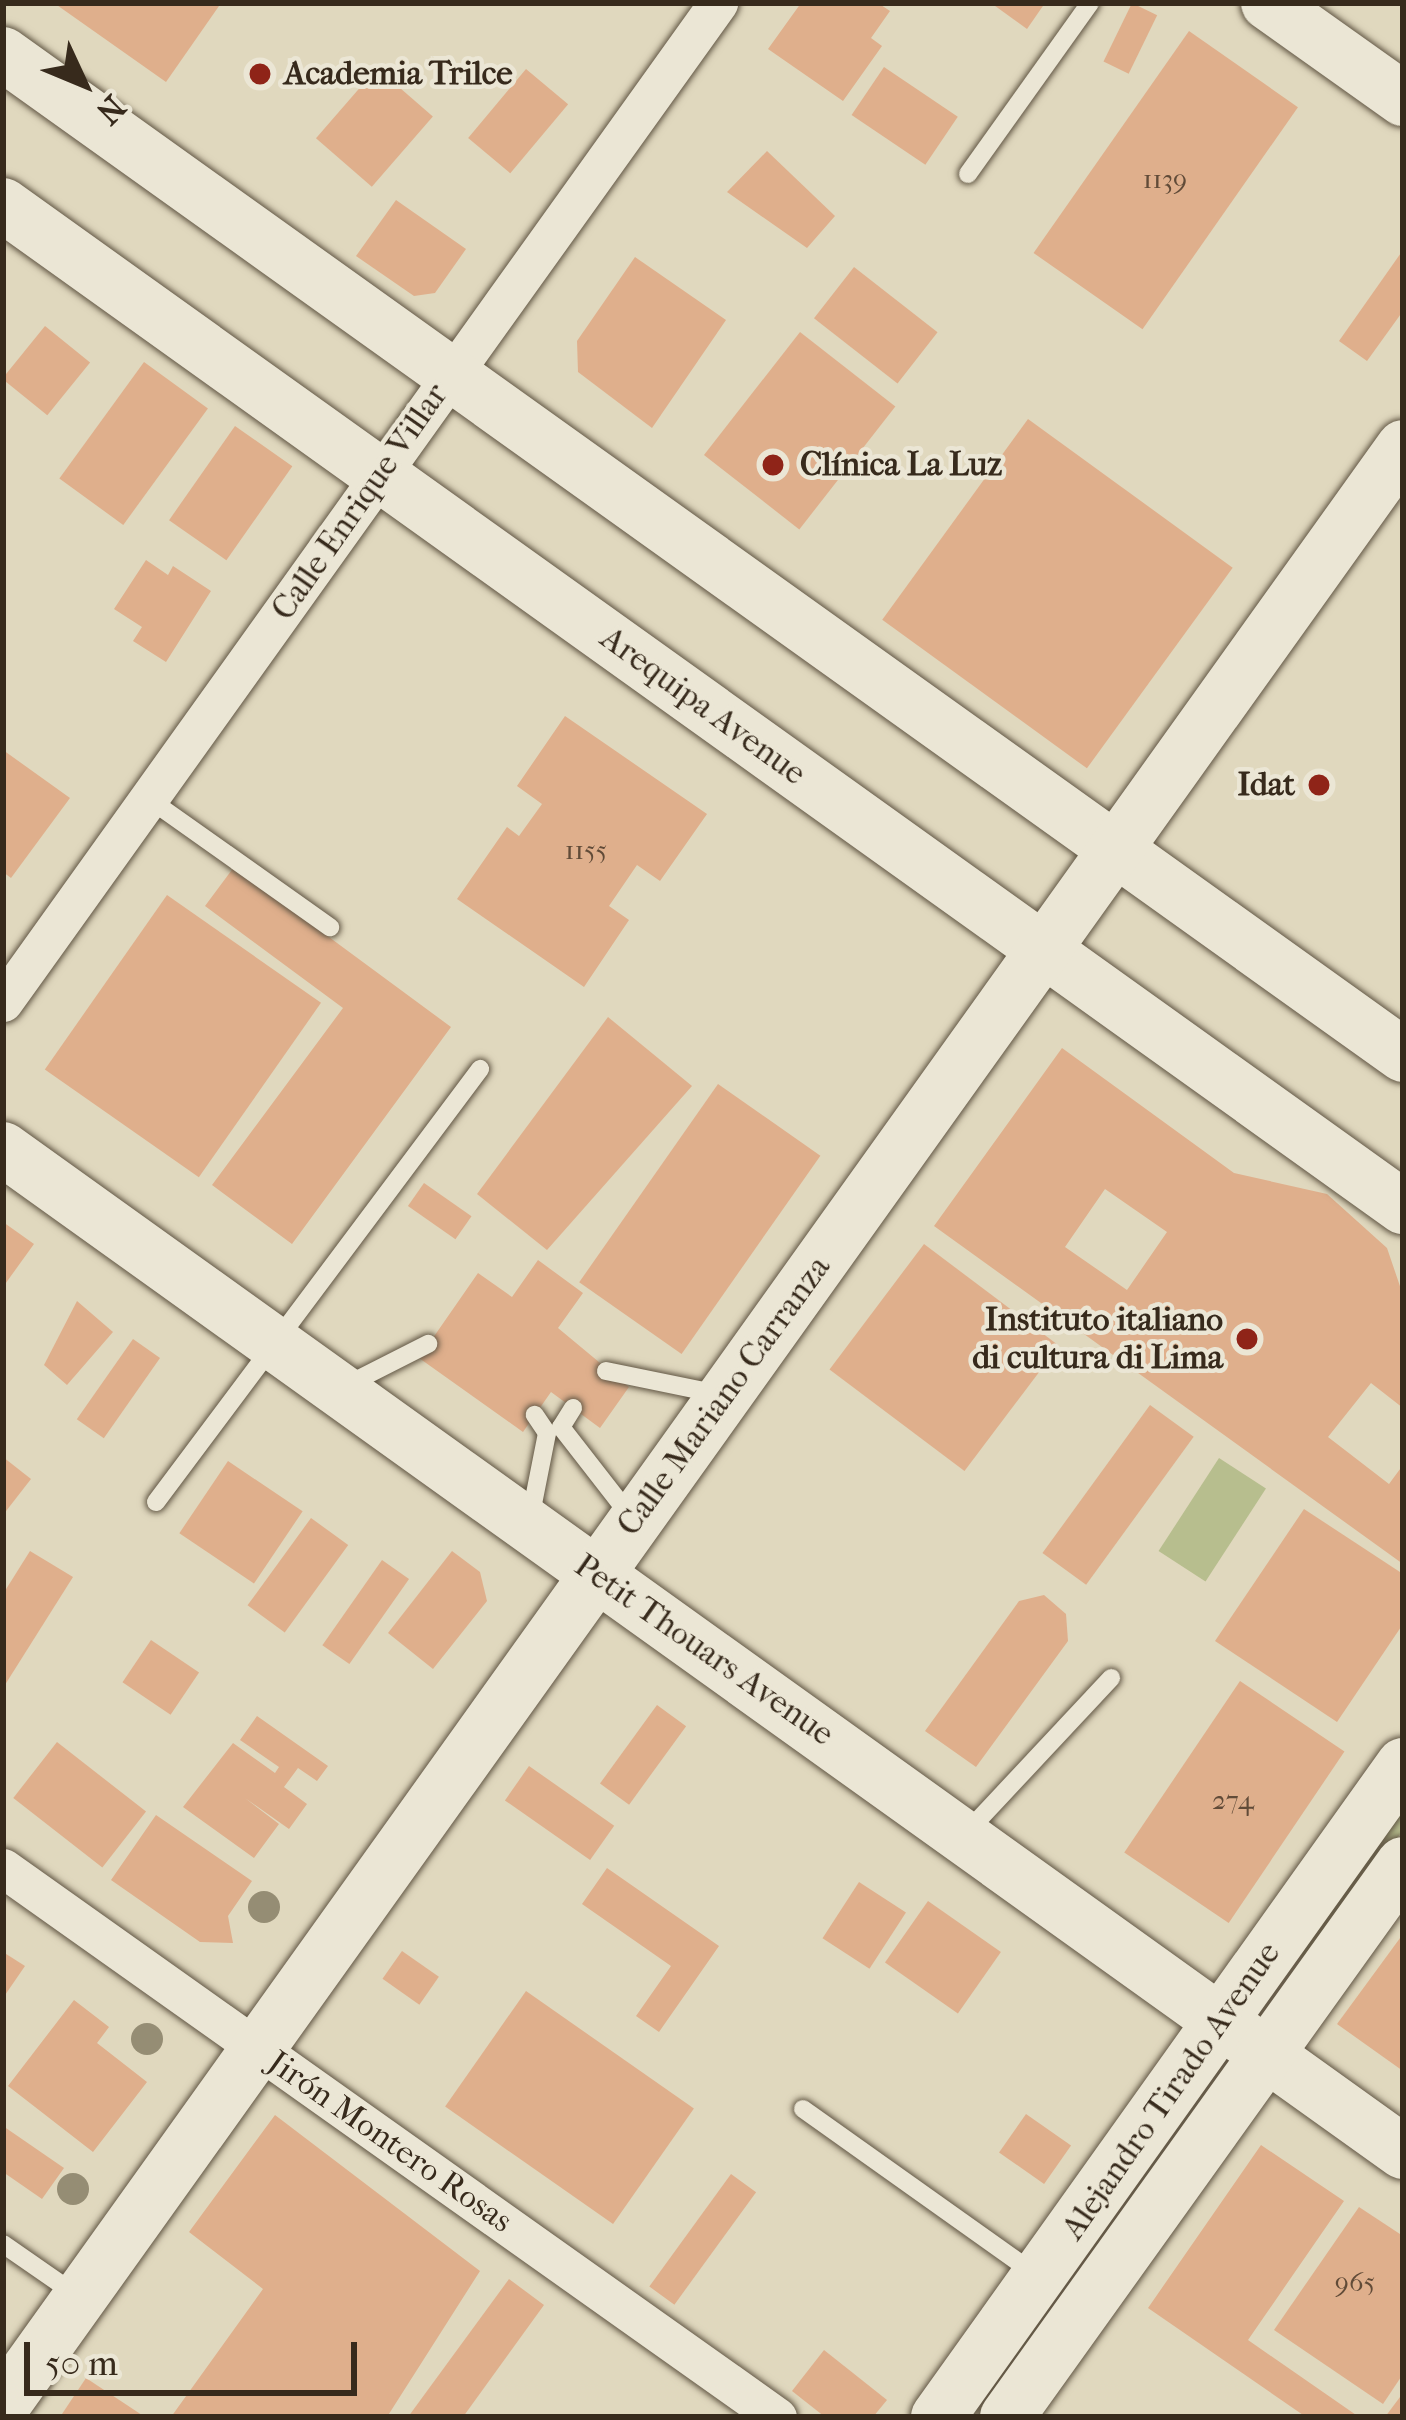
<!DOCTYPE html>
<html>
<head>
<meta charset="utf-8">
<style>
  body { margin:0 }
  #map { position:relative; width:1406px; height:2420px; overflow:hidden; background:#e0d8be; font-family:"IM FELL French Canon",serif }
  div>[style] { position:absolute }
  .green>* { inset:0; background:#b7be8e; transform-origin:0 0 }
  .building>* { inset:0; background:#dfaf8c; transform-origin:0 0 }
  .roads { filter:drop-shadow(0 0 3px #615644) drop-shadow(0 0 3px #615644) }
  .lane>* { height:18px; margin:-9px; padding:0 9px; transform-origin:9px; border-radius:9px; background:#ebe6d5 }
  .street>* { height:39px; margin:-19.5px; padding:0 19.5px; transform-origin:19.5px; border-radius:19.5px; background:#ebe6d5 }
  .secondary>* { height:54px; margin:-27px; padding:0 27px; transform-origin:27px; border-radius:27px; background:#ebe6d5 }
  .trees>* { width:32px; height:32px; margin:-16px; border-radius:50%; background:#958d74 }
  .dots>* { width:33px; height:33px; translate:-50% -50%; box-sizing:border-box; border:6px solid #ebe6d5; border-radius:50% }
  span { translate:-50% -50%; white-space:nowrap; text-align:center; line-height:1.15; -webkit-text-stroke:9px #ebe6d5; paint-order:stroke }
  .number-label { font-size:27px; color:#614b38 }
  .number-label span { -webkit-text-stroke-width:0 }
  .poi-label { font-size:33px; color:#372a1c; font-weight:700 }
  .left { translate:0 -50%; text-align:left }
  .right { translate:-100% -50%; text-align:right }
  .street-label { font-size:33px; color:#372a1c }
  .frame { position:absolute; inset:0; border:6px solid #372a1c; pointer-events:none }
  .north { position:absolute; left:24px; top:24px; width:120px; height:120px; -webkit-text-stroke:9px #ebe6d5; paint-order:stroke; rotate:134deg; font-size:33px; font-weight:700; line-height:48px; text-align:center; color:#372a1c }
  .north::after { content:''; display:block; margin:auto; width:42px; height:54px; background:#372a1c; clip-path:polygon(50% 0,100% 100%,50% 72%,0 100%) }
  .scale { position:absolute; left:24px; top:2342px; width:333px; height:54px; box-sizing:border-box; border:6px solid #372a1c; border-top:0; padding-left:15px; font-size:36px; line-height:42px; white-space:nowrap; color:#372a1c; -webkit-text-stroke:9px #ebe6d5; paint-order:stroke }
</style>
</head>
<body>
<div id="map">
  <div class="green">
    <i style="left:1219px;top:1458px;width:56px;height:111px;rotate:33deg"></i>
    <i style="clip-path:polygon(1403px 1791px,1403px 1830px,1309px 1962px,1290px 1948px)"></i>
  </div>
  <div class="building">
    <i style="clip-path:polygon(54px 3px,215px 3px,219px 6px,166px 82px)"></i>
    <i style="clip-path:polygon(801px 3px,878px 3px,890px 11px,871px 38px,882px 46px,843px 101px,768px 49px)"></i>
    <i style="clip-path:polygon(991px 3px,1045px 3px,1027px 29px)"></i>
    <i style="left:1132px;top:3px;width:28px;height:65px;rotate:26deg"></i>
    <i style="left:1189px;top:31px;width:133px;height:271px;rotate:35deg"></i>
    <i style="left:884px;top:67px;width:89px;height:58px;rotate:34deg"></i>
    <i style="left:377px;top:68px;width:74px;height:93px;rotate:41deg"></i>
    <i style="left:526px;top:69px;width:55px;height:90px;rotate:40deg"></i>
    <i style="clip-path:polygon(767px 151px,835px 216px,807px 248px,727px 192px)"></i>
    <i style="clip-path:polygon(396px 200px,466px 249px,435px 293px,414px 296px,356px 256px)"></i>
    <i style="clip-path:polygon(1403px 250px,1403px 311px,1367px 361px,1339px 341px)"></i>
    <i style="clip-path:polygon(635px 257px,726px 320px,652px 428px,578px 372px,577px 341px)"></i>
    <i style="left:854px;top:267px;width:106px;height:65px;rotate:38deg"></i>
    <i style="left:45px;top:326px;width:58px;height:68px;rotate:39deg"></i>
    <i style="left:800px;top:332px;width:121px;height:156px;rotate:38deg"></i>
    <i style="left:144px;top:362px;width:79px;height:144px;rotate:36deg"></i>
    <i style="left:1028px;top:419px;width:253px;height:248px;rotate:36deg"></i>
    <i style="left:235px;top:426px;width:70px;height:115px;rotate:35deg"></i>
    <i style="clip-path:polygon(146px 560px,168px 575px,173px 566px,211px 591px,166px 662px,133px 641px,142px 627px,114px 609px)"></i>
    <i style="clip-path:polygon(565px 716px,707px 814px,660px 881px,637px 865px,609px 906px,629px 920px,584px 987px,457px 899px,507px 827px,519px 836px,542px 804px,517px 786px)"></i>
    <i style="clip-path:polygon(3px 750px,70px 798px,11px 878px,3px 872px)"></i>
    <i style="clip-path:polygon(234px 867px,451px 1027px,292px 1244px,212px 1185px,343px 1008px,205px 906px)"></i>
    <i style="left:167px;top:895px;width:188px;height:213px;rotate:35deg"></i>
    <i style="clip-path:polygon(608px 1017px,692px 1086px,547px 1250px,477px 1194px)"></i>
    <i style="clip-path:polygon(evenodd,1062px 1048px,1234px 1173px,1327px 1194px,1387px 1248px,1403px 1295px,1403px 1408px,1371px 1383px,1328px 1437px,1389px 1484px,1403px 1465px,1403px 1564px,934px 1226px,1062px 1048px,1105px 1189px,1167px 1232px,1127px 1290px,1065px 1247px,1105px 1189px)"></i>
    <i style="left:718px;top:1084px;width:125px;height:242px;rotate:35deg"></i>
    <i style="left:424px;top:1183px;width:58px;height:28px;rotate:35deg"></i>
    <i style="clip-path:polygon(3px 1222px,34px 1244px,3px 1287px)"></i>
    <i style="left:924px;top:1244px;width:169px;height:157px;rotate:37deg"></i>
    <i style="clip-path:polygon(538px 1260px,583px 1293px,558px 1328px,629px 1387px,600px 1428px,551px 1392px,523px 1432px,419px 1358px,478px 1273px,512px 1297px)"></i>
    <i style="clip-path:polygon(77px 1301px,113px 1332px,67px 1385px,44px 1365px)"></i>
    <i style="left:133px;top:1339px;width:33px;height:98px;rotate:35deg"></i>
    <i style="left:1150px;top:1405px;width:54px;height:183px;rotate:36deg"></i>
    <i style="clip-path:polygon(3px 1457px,31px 1479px,3px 1515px)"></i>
    <i style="left:228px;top:1461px;width:90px;height:87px;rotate:34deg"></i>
    <i style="clip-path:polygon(1304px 1509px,1403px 1574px,1403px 1624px,1337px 1722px,1215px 1641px)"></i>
    <i style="left:311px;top:1518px;width:46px;height:108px;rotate:36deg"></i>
    <i style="clip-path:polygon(30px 1551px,73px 1577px,3px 1688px,3px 1594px)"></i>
    <i style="clip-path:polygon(452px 1551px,480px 1572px,487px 1601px,433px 1669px,388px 1633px)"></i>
    <i style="left:382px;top:1560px;width:33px;height:104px;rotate:35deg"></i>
    <i style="clip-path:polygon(1044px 1595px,1066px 1614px,1068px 1641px,976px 1767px,925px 1731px,1019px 1601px)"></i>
    <i style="left:151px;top:1640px;width:58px;height:51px;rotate:34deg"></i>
    <i style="left:1240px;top:1681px;width:126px;height:207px;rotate:34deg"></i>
    <i style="left:657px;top:1705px;width:36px;height:97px;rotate:36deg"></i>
    <i style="clip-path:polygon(257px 1716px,328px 1766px,317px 1781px,298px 1768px,284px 1787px,307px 1804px,289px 1829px,245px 1798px,279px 1824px,254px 1858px,183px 1807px,233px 1743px,275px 1773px,279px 1767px,240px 1740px)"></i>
    <i style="left:57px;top:1742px;width:113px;height:71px;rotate:38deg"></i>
    <i style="left:529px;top:1766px;width:104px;height:42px;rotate:35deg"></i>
    <i style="clip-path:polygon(156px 1815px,252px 1881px,228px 1916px,233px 1943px,200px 1942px,111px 1880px)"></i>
    <i style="clip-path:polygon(607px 1868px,719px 1946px,659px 2032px,636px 2016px,671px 1966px,582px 1904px)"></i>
    <i style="left:859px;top:1882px;width:56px;height:67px;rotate:33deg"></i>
    <i style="left:928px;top:1901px;width:89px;height:75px;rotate:35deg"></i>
    <i style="clip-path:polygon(1403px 1934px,1403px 2071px,1337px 2024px)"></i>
    <i style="left:402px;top:1951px;width:45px;height:34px;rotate:35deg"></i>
    <i style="clip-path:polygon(3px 1952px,25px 1966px,3px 1998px)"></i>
    <i style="left:526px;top:1991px;width:205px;height:141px;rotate:35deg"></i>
    <i style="clip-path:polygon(74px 2000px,109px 2027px,97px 2043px,147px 2082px,93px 2152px,8px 2086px)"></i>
    <i style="left:1026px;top:2114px;width:55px;height:47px;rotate:35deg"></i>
    <i style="clip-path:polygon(275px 2115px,480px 2271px,387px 2417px,171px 2417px,263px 2289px,189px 2232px)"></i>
    <i style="clip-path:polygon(3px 2126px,64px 2168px,42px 2199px,3px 2172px)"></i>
    <i style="clip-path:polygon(1261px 2145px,1344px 2201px,1248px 2340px,1359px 2417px,1306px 2417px,1148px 2308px)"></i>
    <i style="left:731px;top:2174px;width:31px;height:139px;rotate:36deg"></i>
    <i style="clip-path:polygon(1359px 2207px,1403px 2236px,1403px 2374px,1383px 2404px,1274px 2330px)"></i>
    <i style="clip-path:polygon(509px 2279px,544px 2305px,463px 2417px,408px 2417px)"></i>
    <i style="clip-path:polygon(824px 2350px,887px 2400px,873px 2417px,825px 2417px,792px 2391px)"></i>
    <i style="clip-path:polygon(86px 2378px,145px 2417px,60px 2417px)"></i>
    <i style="clip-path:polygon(1403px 2393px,1403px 2417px,1385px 2417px)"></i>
  </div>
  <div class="roads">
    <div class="lane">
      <i style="left:968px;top:174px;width:210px;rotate:-54.5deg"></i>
      <i style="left:149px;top:799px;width:222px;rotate:35.3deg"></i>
      <i style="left:606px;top:1371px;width:114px;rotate:11.6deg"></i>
      <i style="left:349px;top:1384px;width:89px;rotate:-26.9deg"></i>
      <i style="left:573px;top:1408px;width:22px;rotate:122deg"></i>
      <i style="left:561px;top:1427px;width:114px;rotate:52.1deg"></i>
      <i style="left:156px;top:1502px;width:541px;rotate:-53.19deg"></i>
      <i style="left:530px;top:1519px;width:88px;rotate:-78.8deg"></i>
      <i style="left:547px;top:1433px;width:22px;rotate:-124deg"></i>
      <i style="left:967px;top:1832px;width:211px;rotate:-46.9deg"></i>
      <i style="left:803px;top:2109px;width:283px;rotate:35.4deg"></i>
      <i style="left:3px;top:2244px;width:91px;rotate:34.7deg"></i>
    </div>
    <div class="street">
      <i style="left:3px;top:1002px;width:1229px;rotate:-54.41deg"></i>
      <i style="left:3px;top:1868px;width:949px;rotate:35.35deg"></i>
    </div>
    <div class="secondary">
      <i style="left:1268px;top:3px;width:166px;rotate:35.4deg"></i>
      <i style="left:3px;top:54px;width:1721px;rotate:35.56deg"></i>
      <i style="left:3px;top:205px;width:1722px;rotate:35.59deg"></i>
      <i style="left:3px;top:1149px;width:1722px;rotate:35.62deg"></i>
      <i style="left:3px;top:2405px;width:2407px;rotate:-54.43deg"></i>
      <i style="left:938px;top:2417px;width:801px;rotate:-54.5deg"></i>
      <i style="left:1007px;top:2417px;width:680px;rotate:-54.39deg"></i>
    </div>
  </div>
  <div class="trees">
    <i style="left:264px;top:1907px"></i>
    <i style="left:147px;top:2039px"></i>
    <i style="left:73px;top:2189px"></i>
  </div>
  <div class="dots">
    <i style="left:260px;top:74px;background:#8f2418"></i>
    <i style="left:773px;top:465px;background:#8f2418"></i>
    <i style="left:1319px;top:785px;background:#8f2418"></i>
    <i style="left:1247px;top:1339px;background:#8f2418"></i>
  </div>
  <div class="number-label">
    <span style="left:1165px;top:180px">1139</span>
    <span style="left:586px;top:851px">1155</span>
    <span style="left:1233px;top:1801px">274</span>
    <span style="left:1355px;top:2283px">965</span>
  </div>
  <div class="poi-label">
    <span class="left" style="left:284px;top:74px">Academia Trilce</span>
    <span class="left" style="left:800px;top:465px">Clínica La Luz</span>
    <span class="right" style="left:1295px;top:785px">Idat</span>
    <span class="right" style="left:1223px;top:1339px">Instituto italiano<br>di cultura di Lima</span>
  </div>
  <div class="street-label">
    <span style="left:360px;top:502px;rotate:-55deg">Calle Enrique Villar</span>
    <span style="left:703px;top:706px;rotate:36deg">Arequipa Avenue</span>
    <span style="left:724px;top:1396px;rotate:-54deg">Calle Mariano Carranza</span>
    <span style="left:704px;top:1650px;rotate:35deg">Petit Thouars Avenue</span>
    <span style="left:1171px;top:2091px;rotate:-55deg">Alejandro Tirado Avenue</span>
    <span style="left:390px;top:2142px;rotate:35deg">Jirón Montero Rosas</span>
  </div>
  <div class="frame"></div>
  <div class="north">N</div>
  <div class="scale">50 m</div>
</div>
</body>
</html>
